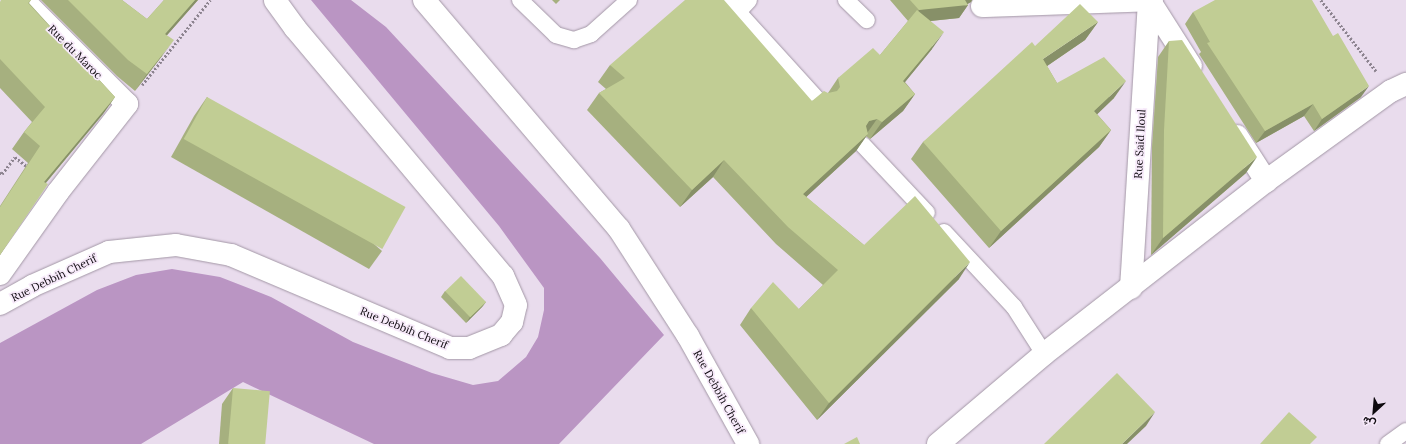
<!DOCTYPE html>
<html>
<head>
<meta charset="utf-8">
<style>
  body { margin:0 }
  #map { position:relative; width:1406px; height:444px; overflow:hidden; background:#e9dced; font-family:Lora,Vazirmatn,serif }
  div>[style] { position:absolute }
  .forest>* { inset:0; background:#ba95c3 }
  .path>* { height:2.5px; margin-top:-1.25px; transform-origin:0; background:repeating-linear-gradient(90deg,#8c838f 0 2px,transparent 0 4px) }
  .roads { filter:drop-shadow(0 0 1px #a397a6) drop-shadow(0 0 1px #a397a6) }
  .lane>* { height:16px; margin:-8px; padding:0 8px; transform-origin:8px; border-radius:8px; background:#fff }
  .street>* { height:22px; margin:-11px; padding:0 11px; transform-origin:11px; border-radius:11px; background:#fff }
  .secondary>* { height:22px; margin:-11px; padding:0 11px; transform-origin:11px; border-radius:11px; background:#fff }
  .wall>* { inset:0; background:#a6b07f }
  .shaded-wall>* { inset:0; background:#879068 }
  .building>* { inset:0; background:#c1cd94; transform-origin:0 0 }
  span { translate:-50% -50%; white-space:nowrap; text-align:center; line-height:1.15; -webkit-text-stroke:3.5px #f7eafa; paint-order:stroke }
  .street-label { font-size:11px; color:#0e0a0f }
  .north { position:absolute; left:1354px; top:392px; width:40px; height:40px; -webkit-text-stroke:3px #f7eafa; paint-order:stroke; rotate:206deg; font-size:11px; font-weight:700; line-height:16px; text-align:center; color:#0e0a0f }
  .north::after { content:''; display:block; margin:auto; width:14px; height:18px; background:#0e0a0f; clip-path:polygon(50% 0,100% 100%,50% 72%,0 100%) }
</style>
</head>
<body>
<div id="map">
  <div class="forest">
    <i style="clip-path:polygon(311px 0,351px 0,386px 27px,600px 258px,664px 335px,559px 444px,374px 444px,243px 382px,141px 444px,0 444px,0 343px,97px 290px,136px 275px,172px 269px,220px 277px,271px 297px,353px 342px,432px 373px,473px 385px,498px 381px,526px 357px,538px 337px,544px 310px,544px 288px,499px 226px)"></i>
  </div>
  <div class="path">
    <i style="left:1321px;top:0;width:90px;rotate:52.2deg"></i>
    <i style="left:142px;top:85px;width:109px;rotate:-51.3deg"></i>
    <i style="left:0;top:172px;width:3px;rotate:45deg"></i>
    <i style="left:2px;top:174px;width:21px;rotate:-53deg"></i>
    <i style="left:15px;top:157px;width:18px;rotate:38deg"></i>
  </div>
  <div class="roads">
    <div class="lane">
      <i style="left:520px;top:0;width:50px;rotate:44.2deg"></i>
      <i style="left:556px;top:35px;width:19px;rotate:16deg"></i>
      <i style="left:574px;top:40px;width:18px;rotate:-19deg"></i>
      <i style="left:591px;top:34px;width:51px;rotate:-41.8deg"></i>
      <i style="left:727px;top:0;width:137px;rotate:47.7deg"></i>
      <i style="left:846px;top:0;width:29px;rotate:44deg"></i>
      <i style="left:738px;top:12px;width:16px;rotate:-47deg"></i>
      <i style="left:863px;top:145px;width:93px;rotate:46.7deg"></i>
      <i style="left:944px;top:232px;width:103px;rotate:47deg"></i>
      <i style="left:1014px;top:307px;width:56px;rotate:57.4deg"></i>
      <i style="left:1388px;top:444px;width:22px;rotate:-36deg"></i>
    </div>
    <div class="street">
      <i style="left:1149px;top:0;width:78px;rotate:57.5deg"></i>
      <i style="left:982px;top:6px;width:170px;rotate:-2deg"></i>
      <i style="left:1237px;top:136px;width:54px;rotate:57.2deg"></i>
      <i style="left:0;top:274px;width:100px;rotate:-54.7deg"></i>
      <i style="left:58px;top:192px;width:112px;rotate:-51.9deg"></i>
      <i style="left:127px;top:104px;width:147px;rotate:-135deg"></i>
      <i style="left:1131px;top:288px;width:288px;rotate:-86.4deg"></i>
    </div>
    <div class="secondary">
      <i style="left:424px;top:0;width:301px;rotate:49.6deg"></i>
      <i style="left:619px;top:229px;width:127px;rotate:57.2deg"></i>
      <i style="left:688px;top:336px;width:124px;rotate:60.9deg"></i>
      <i style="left:0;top:304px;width:37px;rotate:-29deg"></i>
      <i style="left:32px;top:286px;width:84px;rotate:-23.8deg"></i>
      <i style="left:109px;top:252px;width:67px;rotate:-6deg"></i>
      <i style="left:176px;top:245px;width:56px;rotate:10.3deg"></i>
      <i style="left:231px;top:255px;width:238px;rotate:23deg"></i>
      <i style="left:450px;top:348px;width:19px"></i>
      <i style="left:469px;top:348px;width:35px;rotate:-22deg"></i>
      <i style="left:501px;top:335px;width:17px;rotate:-50deg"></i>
      <i style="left:512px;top:322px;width:17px;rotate:-77deg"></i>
      <i style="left:516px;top:305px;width:32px;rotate:-114deg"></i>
      <i style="left:503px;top:276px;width:324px;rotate:-130deg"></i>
      <i style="left:295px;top:28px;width:34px;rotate:-126deg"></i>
      <i style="left:938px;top:444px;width:139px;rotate:-40.3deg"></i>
      <i style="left:1044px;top:354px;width:281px;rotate:-37.9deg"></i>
      <i style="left:1266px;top:181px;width:154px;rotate:-35.8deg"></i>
      <i style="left:1391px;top:91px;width:17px;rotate:-25deg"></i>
    </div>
  </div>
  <div class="wall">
    <i style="clip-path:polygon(31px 0,29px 3px,115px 97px,103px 114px,46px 183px,0 255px,0 206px,28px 163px,12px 149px,24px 132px,32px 122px,0 88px,0 2px)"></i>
    <i style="clip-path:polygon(41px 0,122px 0,147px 19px,164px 0,198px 0,167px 35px,162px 56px,135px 91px,117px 76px)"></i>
    <i style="clip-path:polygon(552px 0,560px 0,556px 4px)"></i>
    <i style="clip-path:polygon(890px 0,972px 0,971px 2px,967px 4px,968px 5px,959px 18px,931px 21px,932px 49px,905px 82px,915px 94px,903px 111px,870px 139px,866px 136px,856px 151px,806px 197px,864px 245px,959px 279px,817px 420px,740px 325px,751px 308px,799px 309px,823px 285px,776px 244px,713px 177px,680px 207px,587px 110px,599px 93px,606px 89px,598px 82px,610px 65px,812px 101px,828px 93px,838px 78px,880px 55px,908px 21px)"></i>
    <i style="clip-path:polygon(1193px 12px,1361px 97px,1314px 131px,1304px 116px,1256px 143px,1199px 54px,1201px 52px,1185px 24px)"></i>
    <i style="clip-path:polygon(1098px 22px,1085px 40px,1047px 66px,1057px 83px,1114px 98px,1097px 114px,1111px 130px,1099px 147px,989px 248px,911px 159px,923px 142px)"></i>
    <i style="clip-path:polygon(1169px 41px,1246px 173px,1151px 255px,1152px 147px,1158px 57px)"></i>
    <i style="clip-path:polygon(207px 97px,382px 251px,369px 269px,171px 157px,194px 116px)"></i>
    <i style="clip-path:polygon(445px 291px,486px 302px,482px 307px,466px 323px,441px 297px)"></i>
    <i style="clip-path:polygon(233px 388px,265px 444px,219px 444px,222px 404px)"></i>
  </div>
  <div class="shaded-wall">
    <i style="clip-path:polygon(195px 0,198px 0,154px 50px,165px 34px)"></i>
    <i style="clip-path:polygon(962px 0,972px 0,971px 2px,964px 6px,968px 5px,959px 18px,910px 23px,919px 10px)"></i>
    <i style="clip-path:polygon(1098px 22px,1085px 40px,1031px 77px,1043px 59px)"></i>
    <i style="clip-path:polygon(944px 32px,932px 49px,892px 98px,903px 81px)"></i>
    <i style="clip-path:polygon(174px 40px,162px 56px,135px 91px,147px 74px)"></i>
    <i style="clip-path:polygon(1126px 81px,1114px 98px,1082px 129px,1094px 111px)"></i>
    <i style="clip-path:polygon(1369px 86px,1361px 97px,1314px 131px,1322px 119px)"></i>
    <i style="clip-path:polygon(915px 94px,903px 111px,870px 139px,882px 122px)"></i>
    <i style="clip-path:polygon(115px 97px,103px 114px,33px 198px,44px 182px)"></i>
    <i style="clip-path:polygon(1313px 104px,1304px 116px,1256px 143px,1265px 131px)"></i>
    <i style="clip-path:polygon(877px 119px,865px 136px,857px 138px,869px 121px)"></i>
    <i style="clip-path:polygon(1111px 130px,1099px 147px,989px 248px,1001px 231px)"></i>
    <i style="clip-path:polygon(868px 134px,856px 151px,791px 211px,803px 194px)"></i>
    <i style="clip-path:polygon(1257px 157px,1246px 173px,1151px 255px,1163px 238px)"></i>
    <i style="clip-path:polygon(724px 160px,713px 177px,680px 207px,692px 190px)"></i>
    <i style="clip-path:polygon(970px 262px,959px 279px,817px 420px,829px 403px)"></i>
    <i style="clip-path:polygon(486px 302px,482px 307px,466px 323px,470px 317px)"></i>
    <i style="clip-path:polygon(1155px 412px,1146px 426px,1127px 444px,1122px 444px)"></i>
  </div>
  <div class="building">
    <i style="clip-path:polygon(1px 0,31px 0,28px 3px,115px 97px,44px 182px,48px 184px,0 255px,0 207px,40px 146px,24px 132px,45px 107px,0 59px,0 2px)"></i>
    <i style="clip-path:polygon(68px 0,122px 0,147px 19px,164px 0,195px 0,165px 34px,174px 40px,147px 74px,128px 60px)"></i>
    <i style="clip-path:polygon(685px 0,724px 0,812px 101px,824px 91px,828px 93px,837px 91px,840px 87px,838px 78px,873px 48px,880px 55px,917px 10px,944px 32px,903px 81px,915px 94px,882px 122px,877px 119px,869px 121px,866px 126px,868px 134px,803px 194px,864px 245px,915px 196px,970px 262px,829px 403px,751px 308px,773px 282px,799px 309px,838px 270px,788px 227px,724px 160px,692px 190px,599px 93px,625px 78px,610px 65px)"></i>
    <i style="clip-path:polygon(910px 0,965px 0,968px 5px,919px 10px)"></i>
    <i style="clip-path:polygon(1215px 0,1312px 0,1333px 36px,1338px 33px,1369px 86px,1322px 119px,1313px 104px,1265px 131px,1207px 43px,1210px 42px,1193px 12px)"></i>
    <i style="clip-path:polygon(1080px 4px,1098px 22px,1043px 59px,1057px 83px,1104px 57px,1126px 81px,1094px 111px,1111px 130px,1001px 231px,923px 142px,1032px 42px,1035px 46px)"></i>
    <i style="clip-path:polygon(1182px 40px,1257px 157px,1163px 238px,1164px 130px,1169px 41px)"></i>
    <i style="left:207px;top:97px;width:227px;height:48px;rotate:29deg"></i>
    <i style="left:461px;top:276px;width:36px;height:22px;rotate:46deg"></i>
    <i style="clip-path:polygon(1117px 373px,1155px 412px,1122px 444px,1044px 444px)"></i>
    <i style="left:233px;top:388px;width:37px;height:56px;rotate:5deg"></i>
    <i style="clip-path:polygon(1289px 412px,1317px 437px,1310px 444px,1260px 444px)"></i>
    <i style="clip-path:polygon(857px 437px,860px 444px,844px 444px)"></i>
  </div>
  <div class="street-label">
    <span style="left:75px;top:52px;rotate:45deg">Rue du Maroc</span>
    <span style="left:1140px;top:144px;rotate:-87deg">Rue Said Iloul</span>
    <span style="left:54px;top:278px;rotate:-26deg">Rue Debbih Cherif</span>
    <span style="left:404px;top:328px;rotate:22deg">Rue Debbih Cherif</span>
    <span style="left:719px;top:392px;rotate:61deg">Rue Debbih Cherif</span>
  </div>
  <div class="north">ش</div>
</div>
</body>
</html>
